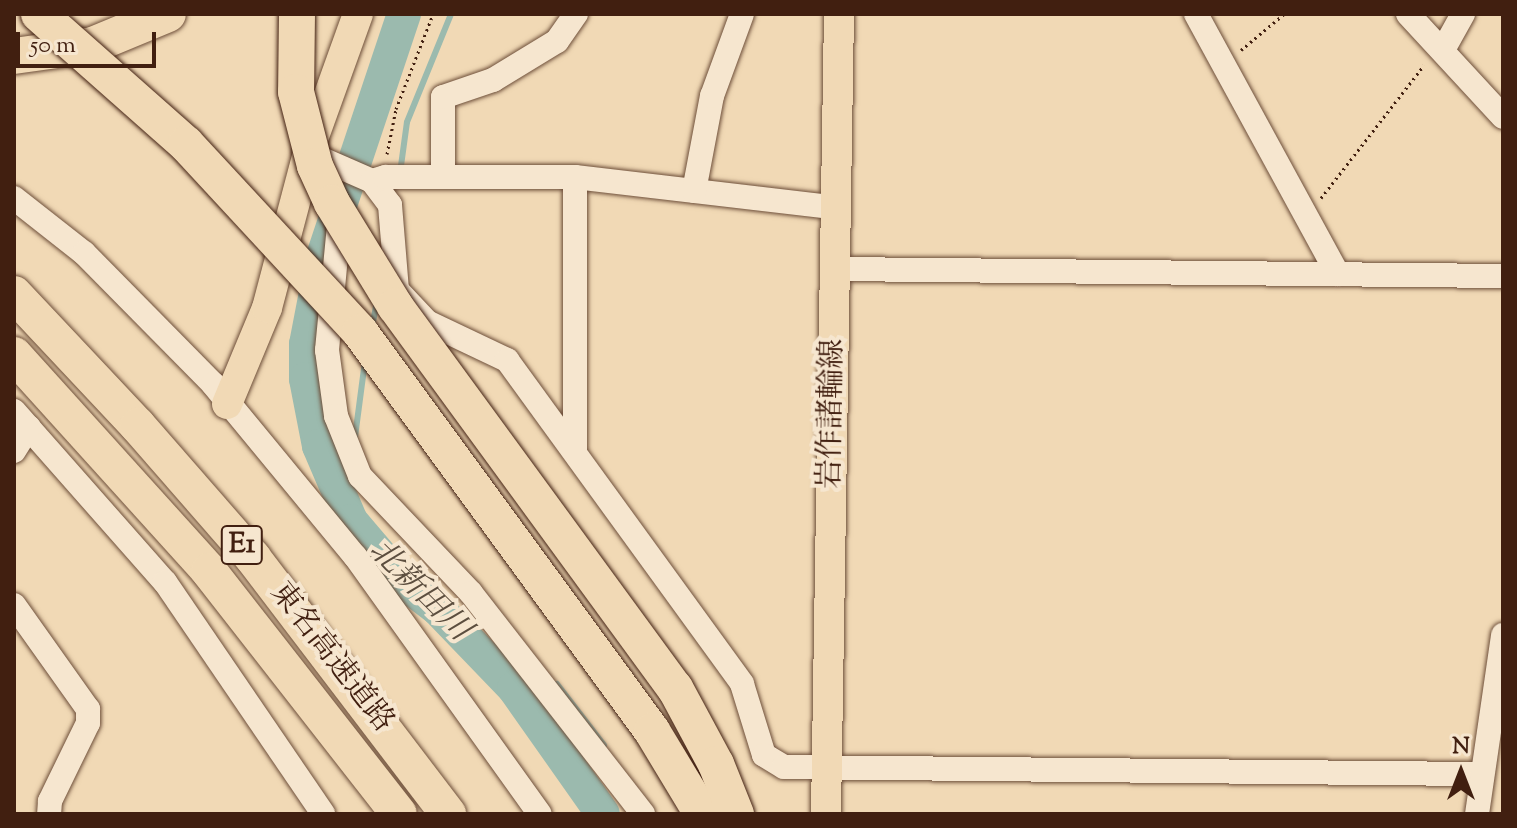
<!DOCTYPE html>
<html>
<head>
<meta charset="utf-8">
<style>
  body { margin:0 }
  #map { position:relative; width:1517px; height:828px; overflow:hidden; background:#f1d9b5; font-family:"Sorts Mill Goudy","Noto Serif JP",serif }
  div>[style] { position:absolute }
  .stream>* { height:6px; margin:-3px; padding:0 3px; transform-origin:3px; border-radius:3px; background:#9bbaae }
  .river>* { height:34px; margin:-17px; padding:0 17px; transform-origin:17px; border-radius:17px; background:#9bbaae }
  .path>* { height:3px; margin-top:-1.5px; transform-origin:0; background:repeating-linear-gradient(90deg,#411f10 0 2px,transparent 0 6px) }
  .roads { filter:drop-shadow(0 0 2px #6d4e39) drop-shadow(0 0 2px #6d4e39) }
  .minor>* { height:24px; margin:-12px; padding:0 12px; transform-origin:12px; border-radius:12px; background:#f6e6cf }
  .major>* { height:30px; margin:-15px; padding:0 15px; transform-origin:15px; border-radius:15px; background:#f1d9b5 }
  .highway>* { height:36px; margin:-18px; padding:0 18px; transform-origin:18px; border-radius:18px; background:#f1d9b5 }
  .bridges { filter:drop-shadow(0 0 2px #411f10) drop-shadow(0 0 2px #411f10) }
  .highway-bridge>* { height:36px; margin:-18px; padding:0 18px; transform-origin:18px; border-radius:18px; background:#f1d9b5 }
  span { translate:-50% -50%; white-space:nowrap; text-align:center; line-height:1.15; -webkit-text-stroke:8px #f6e6cf; paint-order:stroke }
  .shield-label span { padding:2px 6px; background:#f6e6cf; border:2px solid; border-radius:6px; -webkit-text-stroke-width:0 }
  .shield-label { font-size:28px; color:#411f10; font-weight:700 }
  .street-label { font-size:30px; color:#411f10 }
  .water-label { font-size:32px; color:#5c4e3f; font-style:italic }
  .frame { position:absolute; inset:0; border:16px solid #411f10; pointer-events:none }
  .north { position:absolute; left:1421px; top:732px; width:80px; height:80px; -webkit-text-stroke:6px #f6e6cf; paint-order:stroke; rotate:0deg; font-size:22px; font-weight:700; line-height:32px; text-align:center; color:#411f10 }
  .north::after { content:''; display:block; margin:auto; width:28px; height:36px; background:#411f10; clip-path:polygon(50% 0,100% 100%,50% 72%,0 100%) }
  .scale { position:absolute; left:16px; top:32px; width:140px; height:36px; box-sizing:border-box; border:4px solid #411f10; border-top:0; padding-left:10px; font-size:24px; line-height:28px; white-space:nowrap; color:#411f10; -webkit-text-stroke:6px #f6e6cf; paint-order:stroke }
</style>
</head>
<body>
<div id="map">
  <div class="stream">
    <i style="left:400px;top:173px;width:51px;rotate:-82.2deg"></i>
    <i style="left:407px;top:122px;width:117px;rotate:-67.8deg"></i>
    <i style="left:372px;top:327px;width:25px;rotate:-79deg"></i>
    <i style="left:355px;top:437px;width:77px;rotate:-82.5deg"></i>
    <i style="left:557px;top:684px;width:77px;rotate:52.4deg"></i>
  </div>
  <div class="river">
    <i style="left:404px;top:14px;width:255px;rotate:108.5deg"></i>
    <i style="left:323px;top:256px;width:90px;rotate:100.9deg"></i>
    <i style="left:306px;top:344px;width:35px;rotate:90deg"></i>
    <i style="left:306px;top:379px;width:68px;rotate:79deg"></i>
    <i style="left:319px;top:446px;width:82px;rotate:66.9deg"></i>
    <i style="left:351px;top:521px;width:80px;rotate:49.6deg"></i>
    <i style="left:403px;top:582px;width:44px;rotate:37.6deg"></i>
    <i style="left:438px;top:609px;width:110px;rotate:46.1deg"></i>
    <i style="left:514px;top:688px;width:154px;rotate:54.8deg"></i>
  </div>
  <div class="path">
    <i style="left:1241px;top:50px;width:56px;rotate:-39.9deg"></i>
    <i style="left:387px;top:154px;width:46px;rotate:-78.7deg"></i>
    <i style="left:396px;top:109px;width:102px;rotate:-68.7deg"></i>
    <i style="left:1321px;top:198px;width:168px;rotate:-52.2deg"></i>
  </div>
  <div class="roads">
    <div class="minor">
      <i style="left:1196px;top:14px;width:296px;rotate:61.4deg"></i>
      <i style="left:1408px;top:14px;width:140px;rotate:47.3deg"></i>
      <i style="left:1443px;top:50px;width:41px;rotate:-60.9deg"></i>
      <i style="left:308px;top:153px;width:70px;rotate:23.6deg"></i>
      <i style="left:372px;top:181px;width:30px;rotate:53deg"></i>
      <i style="left:390px;top:205px;width:85px;rotate:85.3deg"></i>
      <i style="left:397px;top:290px;width:44px;rotate:46.8deg"></i>
      <i style="left:427px;top:322px;width:89px;rotate:25.4deg"></i>
      <i style="left:507px;top:360px;width:400px;rotate:54deg"></i>
      <i style="left:742px;top:684px;width:74px;rotate:72.8deg"></i>
      <i style="left:764px;top:755px;width:23px;rotate:31deg"></i>
      <i style="left:784px;top:767px;width:697px;rotate:0.58deg"></i>
      <i style="left:443px;top:176px;width:79px;rotate:-90deg"></i>
      <i style="left:443px;top:97px;width:53px;rotate:-18.8deg"></i>
      <i style="left:493px;top:80px;width:75px;rotate:-31.4deg"></i>
      <i style="left:557px;top:41px;width:33px;rotate:-55deg"></i>
      <i style="left:372px;top:181px;width:14px;rotate:-17deg"></i>
      <i style="left:385px;top:177px;width:190px"></i>
      <i style="left:575px;top:177px;width:265px;rotate:6.7deg"></i>
      <i style="left:694px;top:191px;width:97px;rotate:-79.3deg"></i>
      <i style="left:712px;top:96px;width:87px;rotate:-69.9deg"></i>
      <i style="left:14px;top:198px;width:89px;rotate:38.2deg"></i>
      <i style="left:84px;top:253px;width:184px;rotate:45.4deg"></i>
      <i style="left:213px;top:384px;width:223px;rotate:50.5deg"></i>
      <i style="left:355px;top:556px;width:317px;rotate:54.4deg"></i>
      <i style="left:340px;top:215px;width:136px;rotate:95.5deg"></i>
      <i style="left:327px;top:350px;width:67px;rotate:82.2deg"></i>
      <i style="left:336px;top:416px;width:65px;rotate:68.2deg"></i>
      <i style="left:360px;top:476px;width:161px;rotate:46.5deg"></i>
      <i style="left:471px;top:593px;width:280px;rotate:52.1deg"></i>
      <i style="left:836px;top:269px;width:667px;rotate:0.6deg"></i>
      <i style="left:14px;top:411px;width:228px;rotate:48.6deg"></i>
      <i style="left:165px;top:582px;width:281px;rotate:55.7deg"></i>
      <i style="left:575px;top:450px;width:273px;rotate:-90deg"></i>
      <i style="left:14px;top:451px;width:28px;rotate:-58deg"></i>
      <i style="left:14px;top:605px;width:128px;rotate:54.6deg"></i>
      <i style="left:88px;top:709px;width:14px;rotate:90deg"></i>
      <i style="left:88px;top:723px;width:87px;rotate:116deg"></i>
      <i style="left:50px;top:801px;width:13px;rotate:94deg"></i>
      <i style="left:1477px;top:814px;width:181px;rotate:-81.7deg"></i>
    </div>
    <div class="major">
      <i style="left:227px;top:404px;width:104px;rotate:-67.4deg"></i>
      <i style="left:267px;top:308px;width:160px;rotate:-75.2deg"></i>
      <i style="left:308px;top:153px;width:148px;rotate:-70.2deg"></i>
      <i style="left:826px;top:814px;width:800px;rotate:-89.07deg"></i>
    </div>
    <div class="highway">
      <i style="left:14px;top:56px;width:80px;rotate:-7.9deg"></i>
      <i style="left:93px;top:45px;width:81px;rotate:-22.5deg"></i>
      <i style="left:14px;top:294px;width:181px;rotate:46.8deg"></i>
      <i style="left:138px;top:426px;width:175px;rotate:48.9deg"></i>
      <i style="left:253px;top:558px;width:322px;rotate:52.7deg"></i>
      <i style="left:14px;top:355px;width:291px;rotate:47.9deg"></i>
      <i style="left:209px;top:571px;width:308px;rotate:52deg"></i>
    </div>
  </div>
  <div class="bridges">
    <div class="highway-bridge">
      <i style="left:39px;top:14px;width:196px;rotate:41.5deg"></i>
      <i style="left:186px;top:144px;width:256px;rotate:47.2deg"></i>
      <i style="left:360px;top:332px;width:494px;rotate:53.8deg"></i>
      <i style="left:652px;top:731px;width:97px;rotate:58.9deg"></i>
      <i style="left:297px;top:14px;width:78px;rotate:90.7deg"></i>
      <i style="left:296px;top:92px;width:76px;rotate:75.6deg"></i>
      <i style="left:315px;top:166px;width:41px;rotate:65.3deg"></i>
      <i style="left:332px;top:203px;width:121px;rotate:58.5deg"></i>
      <i style="left:395px;top:306px;width:474px;rotate:53.8deg"></i>
      <i style="left:675px;top:688px;width:86px;rotate:61.7deg"></i>
      <i style="left:716px;top:764px;width:54px;rotate:68.2deg"></i>
    </div>
  </div>
  <div class="shield-label">
    <span style="left:242px;top:545px">E1</span>
  </div>
  <div class="street-label">
    <span style="left:833px;top:414px;rotate:-89deg">岩作諸輪線</span>
    <span style="left:331px;top:658px;rotate:52deg">東名高速道路</span>
  </div>
  <div class="water-label">
    <span style="left:419px;top:591px;rotate:45deg">北新田川</span>
  </div>
  <div class="frame"></div>
  <div class="north">N</div>
  <div class="scale">50 m</div>
</div>
</body>
</html>
